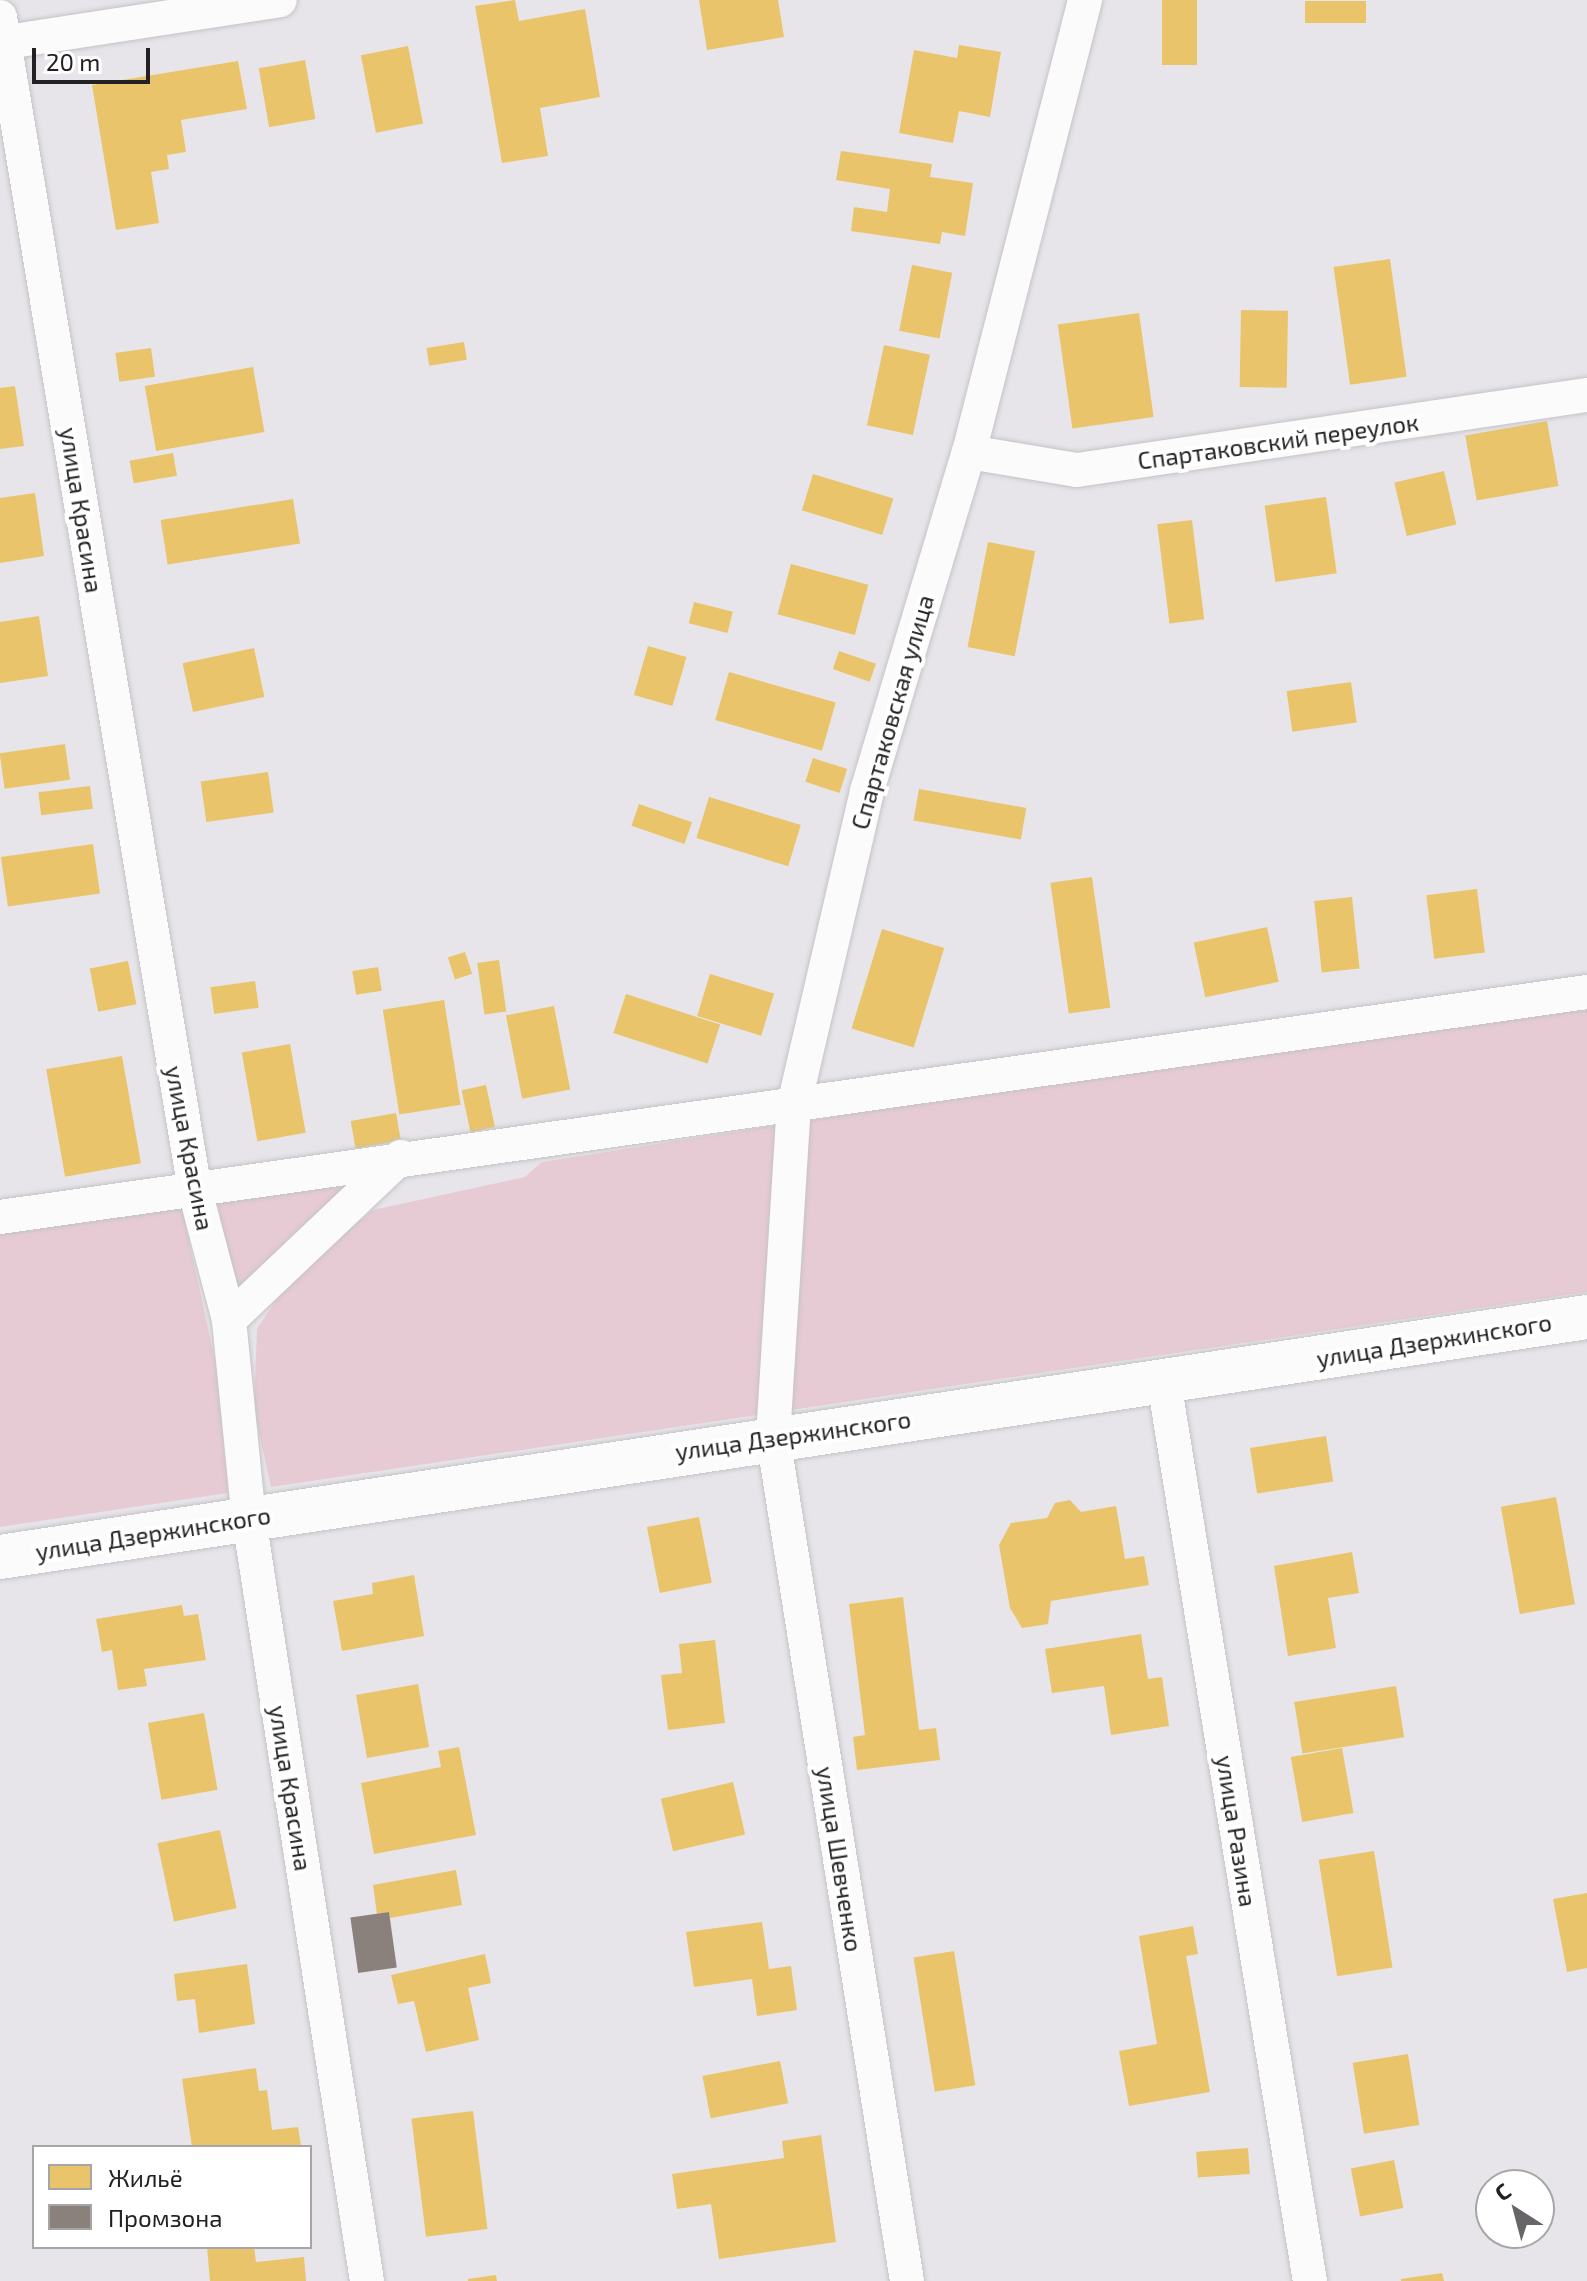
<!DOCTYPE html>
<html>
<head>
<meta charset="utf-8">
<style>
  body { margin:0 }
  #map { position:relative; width:1587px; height:2281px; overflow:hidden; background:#e7e5e9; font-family:"Exo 2",sans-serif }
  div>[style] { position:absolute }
  .green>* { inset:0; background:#e7cbd4 }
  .homes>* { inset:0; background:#e9c46a; transform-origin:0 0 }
  .industry>* { inset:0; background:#8a817c; transform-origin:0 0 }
  .roads { filter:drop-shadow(0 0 2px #c5c3c7) drop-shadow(0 0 2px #c5c3c7) }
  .minor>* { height:34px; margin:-17px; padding:0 17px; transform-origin:17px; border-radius:17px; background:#fbfbfc }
  .tertiary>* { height:44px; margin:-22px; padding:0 22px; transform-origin:22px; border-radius:22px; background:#fbfbfc }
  span { translate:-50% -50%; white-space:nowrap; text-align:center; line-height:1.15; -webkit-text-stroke:8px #fff; paint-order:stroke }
  .street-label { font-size:24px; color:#222023 }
  .legend { position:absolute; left:32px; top:2145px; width:280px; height:104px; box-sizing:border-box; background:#fff; border:2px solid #a7a6a7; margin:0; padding:10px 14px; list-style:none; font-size:24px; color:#222023 }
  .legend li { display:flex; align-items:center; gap:16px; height:40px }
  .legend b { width:40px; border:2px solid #a7a6a7 }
  .north { position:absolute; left:1475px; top:2169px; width:80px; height:80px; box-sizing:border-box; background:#fff; border:2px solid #a7a6a7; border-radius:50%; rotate:324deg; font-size:22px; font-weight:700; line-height:32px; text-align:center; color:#222023 }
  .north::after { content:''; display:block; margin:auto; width:28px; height:36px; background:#676568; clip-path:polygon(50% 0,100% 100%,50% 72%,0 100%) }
  .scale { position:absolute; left:32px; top:48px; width:118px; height:36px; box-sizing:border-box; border:4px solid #222023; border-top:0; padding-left:10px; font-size:24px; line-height:28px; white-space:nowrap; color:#222023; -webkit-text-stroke:6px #fff; paint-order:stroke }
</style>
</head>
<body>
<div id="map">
  <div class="green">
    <i style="clip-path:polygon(1587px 999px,1587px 1292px,271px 1487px,254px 1410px,257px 1329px,293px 1274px,373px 1210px,525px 1177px,542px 1162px)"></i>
    <i style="clip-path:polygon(368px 1170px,246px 1290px,234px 1285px,215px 1191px)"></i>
    <i style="clip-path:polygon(180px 1200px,218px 1374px,228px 1493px,0 1527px,0 1228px)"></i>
  </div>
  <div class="homes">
    <i style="clip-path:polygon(515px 0,519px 21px,585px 9px,600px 97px,540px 108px,548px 156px,502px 163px,475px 6px)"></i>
    <i style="clip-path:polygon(699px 0,778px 0,784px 37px,707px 50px)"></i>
    <i style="left:1162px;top:0;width:35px;height:65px"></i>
    <i style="left:1305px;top:1px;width:61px;height:22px"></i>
    <i style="clip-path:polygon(959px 45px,1001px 52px,990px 117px,959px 111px,953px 143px,899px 133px,914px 50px,957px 58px)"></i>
    <i style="left:408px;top:46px;width:79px;height:48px;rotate:79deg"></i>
    <i style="left:305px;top:60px;width:60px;height:47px;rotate:80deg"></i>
    <i style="clip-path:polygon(238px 61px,247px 109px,181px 120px,186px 152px,167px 155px,169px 169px,151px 172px,159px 223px,116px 230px,92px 85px)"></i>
    <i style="clip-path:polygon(841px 151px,932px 164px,930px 177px,973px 183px,965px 236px,942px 232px,940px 244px,851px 231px,854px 207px,887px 212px,890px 189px,836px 180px)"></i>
    <i style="left:1390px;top:259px;width:119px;height:57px;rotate:82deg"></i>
    <i style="left:912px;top:265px;width:41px;height:67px;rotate:11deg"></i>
    <i style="left:1241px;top:310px;width:47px;height:77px;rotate:1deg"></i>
    <i style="left:1139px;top:313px;width:105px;height:82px;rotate:82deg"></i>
    <i style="left:464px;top:342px;width:18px;height:38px;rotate:81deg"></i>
    <i style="left:884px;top:345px;width:47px;height:82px;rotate:12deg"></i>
    <i style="left:151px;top:348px;width:29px;height:36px;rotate:82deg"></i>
    <i style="left:253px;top:367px;width:66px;height:110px;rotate:80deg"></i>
    <i style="clip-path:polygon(15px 386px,24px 446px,0 449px,0 388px)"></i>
    <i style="left:1547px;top:421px;width:66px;height:83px;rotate:80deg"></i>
    <i style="left:173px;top:453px;width:23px;height:44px;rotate:80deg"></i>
    <i style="left:1444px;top:471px;width:55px;height:51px;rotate:77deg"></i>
    <i style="left:813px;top:474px;width:84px;height:38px;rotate:17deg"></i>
    <i style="clip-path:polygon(35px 493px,44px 556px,0 563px,0 498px)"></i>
    <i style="left:1326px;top:497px;width:77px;height:62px;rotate:82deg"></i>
    <i style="left:293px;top:499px;width:45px;height:134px;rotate:81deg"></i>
    <i style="left:1192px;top:520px;width:100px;height:35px;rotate:83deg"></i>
    <i style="left:988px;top:542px;width:48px;height:107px;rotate:11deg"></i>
    <i style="left:791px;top:564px;width:80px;height:52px;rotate:15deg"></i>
    <i style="left:694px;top:602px;width:40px;height:22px;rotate:14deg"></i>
    <i style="clip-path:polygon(39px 616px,48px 676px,0 683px,0 622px)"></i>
    <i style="left:648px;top:646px;width:40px;height:51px;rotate:16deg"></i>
    <i style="left:254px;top:648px;width:50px;height:73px;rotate:78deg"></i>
    <i style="left:839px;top:651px;width:39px;height:19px;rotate:19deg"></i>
    <i style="left:729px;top:672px;width:111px;height:50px;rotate:16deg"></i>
    <i style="left:1351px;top:682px;width:41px;height:65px;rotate:82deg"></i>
    <i style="left:65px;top:744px;width:36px;height:66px;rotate:82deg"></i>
    <i style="left:813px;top:758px;width:36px;height:25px;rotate:18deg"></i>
    <i style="left:268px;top:772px;width:41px;height:68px;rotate:82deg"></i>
    <i style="left:90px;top:786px;width:23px;height:52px;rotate:83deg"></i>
    <i style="left:919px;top:789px;width:109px;height:32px;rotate:10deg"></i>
    <i style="left:709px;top:797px;width:96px;height:43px;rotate:17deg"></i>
    <i style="left:639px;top:804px;width:56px;height:23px;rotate:19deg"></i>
    <i style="left:93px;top:844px;width:50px;height:93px;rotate:82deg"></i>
    <i style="left:1092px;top:877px;width:132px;height:42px;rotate:82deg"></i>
    <i style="left:1477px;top:889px;width:64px;height:51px;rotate:83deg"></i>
    <i style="left:1352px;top:897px;width:72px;height:38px;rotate:84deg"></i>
    <i style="left:1267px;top:927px;width:56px;height:75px;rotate:78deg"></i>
    <i style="left:882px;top:929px;width:65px;height:104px;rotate:17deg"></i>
    <i style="left:465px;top:952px;width:23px;height:18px;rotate:72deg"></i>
    <i style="left:499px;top:960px;width:52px;height:22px;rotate:82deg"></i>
    <i style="left:128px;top:961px;width:44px;height:39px;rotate:79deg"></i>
    <i style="left:378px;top:967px;width:24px;height:26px;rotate:81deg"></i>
    <i style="left:710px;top:974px;width:67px;height:44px;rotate:17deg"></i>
    <i style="left:255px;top:981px;width:27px;height:45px;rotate:82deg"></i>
    <i style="left:626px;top:994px;width:99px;height:41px;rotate:18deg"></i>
    <i style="left:444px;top:1000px;width:106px;height:62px;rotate:81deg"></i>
    <i style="left:554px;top:1006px;width:85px;height:49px;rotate:79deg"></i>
    <i style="left:290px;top:1044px;width:90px;height:49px;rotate:80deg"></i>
    <i style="left:122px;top:1056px;width:109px;height:77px;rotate:80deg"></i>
    <i style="left:486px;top:1085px;width:43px;height:25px;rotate:78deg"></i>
    <i style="left:396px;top:1113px;width:28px;height:46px;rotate:80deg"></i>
    <i style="left:1326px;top:1436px;width:46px;height:77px;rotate:81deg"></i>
    <i style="left:1556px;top:1497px;width:109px;height:56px;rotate:80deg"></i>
    <i style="clip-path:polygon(1070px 1500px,1081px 1512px,1116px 1506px,1125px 1559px,1144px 1556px,1149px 1585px,1051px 1601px,1048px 1624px,1022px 1628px,1010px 1608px,999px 1545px,1011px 1523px,1047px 1518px,1055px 1503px)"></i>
    <i style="left:699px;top:1517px;width:67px;height:53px;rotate:79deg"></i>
    <i style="clip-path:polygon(1352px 1552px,1359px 1593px,1328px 1598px,1336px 1648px,1288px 1656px,1274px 1566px)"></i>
    <i style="clip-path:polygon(414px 1575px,424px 1636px,342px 1651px,333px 1601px,373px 1594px,372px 1583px)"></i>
    <i style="clip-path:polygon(903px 1597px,919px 1730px,936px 1728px,940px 1760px,857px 1770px,853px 1737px,865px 1735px,849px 1604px)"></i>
    <i style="clip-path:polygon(182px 1605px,184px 1616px,198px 1614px,206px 1660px,144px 1669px,147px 1686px,118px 1690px,112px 1650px,102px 1652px,96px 1619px)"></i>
    <i style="clip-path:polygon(1141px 1634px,1148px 1679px,1162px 1677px,1169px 1726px,1111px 1735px,1104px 1686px,1052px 1693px,1045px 1649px)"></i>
    <i style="clip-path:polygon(715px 1640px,725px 1723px,668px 1730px,661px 1675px,682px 1673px,679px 1644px)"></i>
    <i style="left:418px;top:1684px;width:64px;height:63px;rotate:80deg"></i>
    <i style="left:1396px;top:1686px;width:52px;height:103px;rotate:81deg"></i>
    <i style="left:204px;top:1713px;width:78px;height:57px;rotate:80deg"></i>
    <i style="clip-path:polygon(459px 1747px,476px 1835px,374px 1854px,361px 1783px,441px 1767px,438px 1751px)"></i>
    <i style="left:1342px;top:1748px;width:66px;height:52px;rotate:80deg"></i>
    <i style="left:733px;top:1782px;width:54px;height:74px;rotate:77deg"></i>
    <i style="left:220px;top:1830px;width:80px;height:64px;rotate:78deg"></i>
    <i style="left:1374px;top:1851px;width:118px;height:56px;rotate:81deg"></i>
    <i style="clip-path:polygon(456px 1870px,462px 1905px,390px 1918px,389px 1912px,377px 1914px,373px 1885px)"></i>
    <i style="clip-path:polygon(1587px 1893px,1587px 1968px,1567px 1972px,1553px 1899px)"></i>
    <i style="clip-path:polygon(762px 1922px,769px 1969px,791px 1966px,797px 2010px,757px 2016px,752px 1979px,694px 1987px,686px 1932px)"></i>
    <i style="clip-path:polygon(1193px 1926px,1198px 1954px,1186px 1956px,1210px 2092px,1129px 2106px,1119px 2051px,1157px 2044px,1139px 1936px)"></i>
    <i style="left:954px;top:1951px;width:136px;height:41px;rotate:81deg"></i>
    <i style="clip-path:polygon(485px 1954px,491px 1983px,468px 1988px,479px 2040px,426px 2052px,414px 2001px,398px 2004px,391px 1975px)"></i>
    <i style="clip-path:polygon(247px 1964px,255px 2024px,199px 2033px,195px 1999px,177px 2001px,174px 1974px)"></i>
    <i style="left:1408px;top:2054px;width:72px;height:56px;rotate:81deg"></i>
    <i style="left:780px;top:2061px;width:43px;height:79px;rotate:79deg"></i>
    <i style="clip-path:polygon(256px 2068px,259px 2091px,267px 2090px,272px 2130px,298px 2127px,301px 2146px,192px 2147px,182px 2079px)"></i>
    <i style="left:473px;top:2111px;width:119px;height:62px;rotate:83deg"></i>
    <i style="clip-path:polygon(821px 2135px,836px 2242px,719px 2259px,711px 2204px,677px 2209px,672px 2174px,784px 2158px,782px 2141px)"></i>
    <i style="left:1248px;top:2148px;width:26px;height:52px;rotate:86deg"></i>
    <i style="left:1394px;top:2160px;width:49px;height:44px;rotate:79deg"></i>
    <i style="clip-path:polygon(207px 2247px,254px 2247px,256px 2262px,304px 2257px,306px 2281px,210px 2281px)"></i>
    <i style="clip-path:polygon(1442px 2273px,1444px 2281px,1401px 2281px,1401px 2279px)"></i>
    <i style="clip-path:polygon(496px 2275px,497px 2281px,468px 2281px,468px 2279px)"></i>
  </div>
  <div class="industry">
    <i style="left:389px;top:1912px;width:56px;height:39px;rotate:82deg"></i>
  </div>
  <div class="roads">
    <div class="minor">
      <i style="left:0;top:17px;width:1190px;rotate:80.57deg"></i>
      <i style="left:195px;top:1191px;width:133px;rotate:75.2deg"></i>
      <i style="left:229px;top:1320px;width:200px;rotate:84.3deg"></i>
      <i style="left:249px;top:1519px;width:771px;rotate:81.2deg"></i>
      <i style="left:0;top:43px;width:283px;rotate:-8.7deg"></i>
      <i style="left:969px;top:452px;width:109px;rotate:9.5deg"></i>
      <i style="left:1077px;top:470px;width:515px;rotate:-8.37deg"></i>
      <i style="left:0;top:1217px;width:1603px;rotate:-8.07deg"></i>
      <i style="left:229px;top:1320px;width:237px;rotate:-43.5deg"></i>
      <i style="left:1164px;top:1382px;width:911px;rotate:80.78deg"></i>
      <i style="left:907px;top:2281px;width:855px;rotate:-99.02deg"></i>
      <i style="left:773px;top:1437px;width:333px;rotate:-86.4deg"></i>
      <i style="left:794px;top:1105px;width:322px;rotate:-76.9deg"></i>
      <i style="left:867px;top:791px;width:354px;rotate:-73.3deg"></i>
      <i style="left:969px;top:452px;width:467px;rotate:-75.6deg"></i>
    </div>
    <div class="tertiary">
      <i style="left:0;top:1557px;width:1605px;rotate:-8.6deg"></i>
    </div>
  </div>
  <div class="street-label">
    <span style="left:1278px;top:441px;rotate:-8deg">Спартаковский переулок</span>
    <span style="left:82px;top:510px;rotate:81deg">улица Красина</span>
    <span style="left:892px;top:712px;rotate:-74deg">Спартаковская улица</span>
    <span style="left:190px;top:1148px;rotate:79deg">улица Красина</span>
    <span style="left:1434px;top:1340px;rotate:-9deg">улица Дзержинского</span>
    <span style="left:793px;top:1435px;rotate:-8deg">улица Дзержинского</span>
    <span style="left:153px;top:1533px;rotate:-9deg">улица Дзержинского</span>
    <span style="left:291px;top:1788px;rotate:81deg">улица Красина</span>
    <span style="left:1237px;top:1831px;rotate:81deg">улица Разина</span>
    <span style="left:840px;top:1859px;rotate:81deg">улица Шевченко</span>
  </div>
  <ul class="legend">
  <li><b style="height:22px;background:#e9c46a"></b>Жильё</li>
  <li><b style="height:22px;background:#8a817c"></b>Промзона</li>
  </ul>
  <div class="north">С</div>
  <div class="scale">20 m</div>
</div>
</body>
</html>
